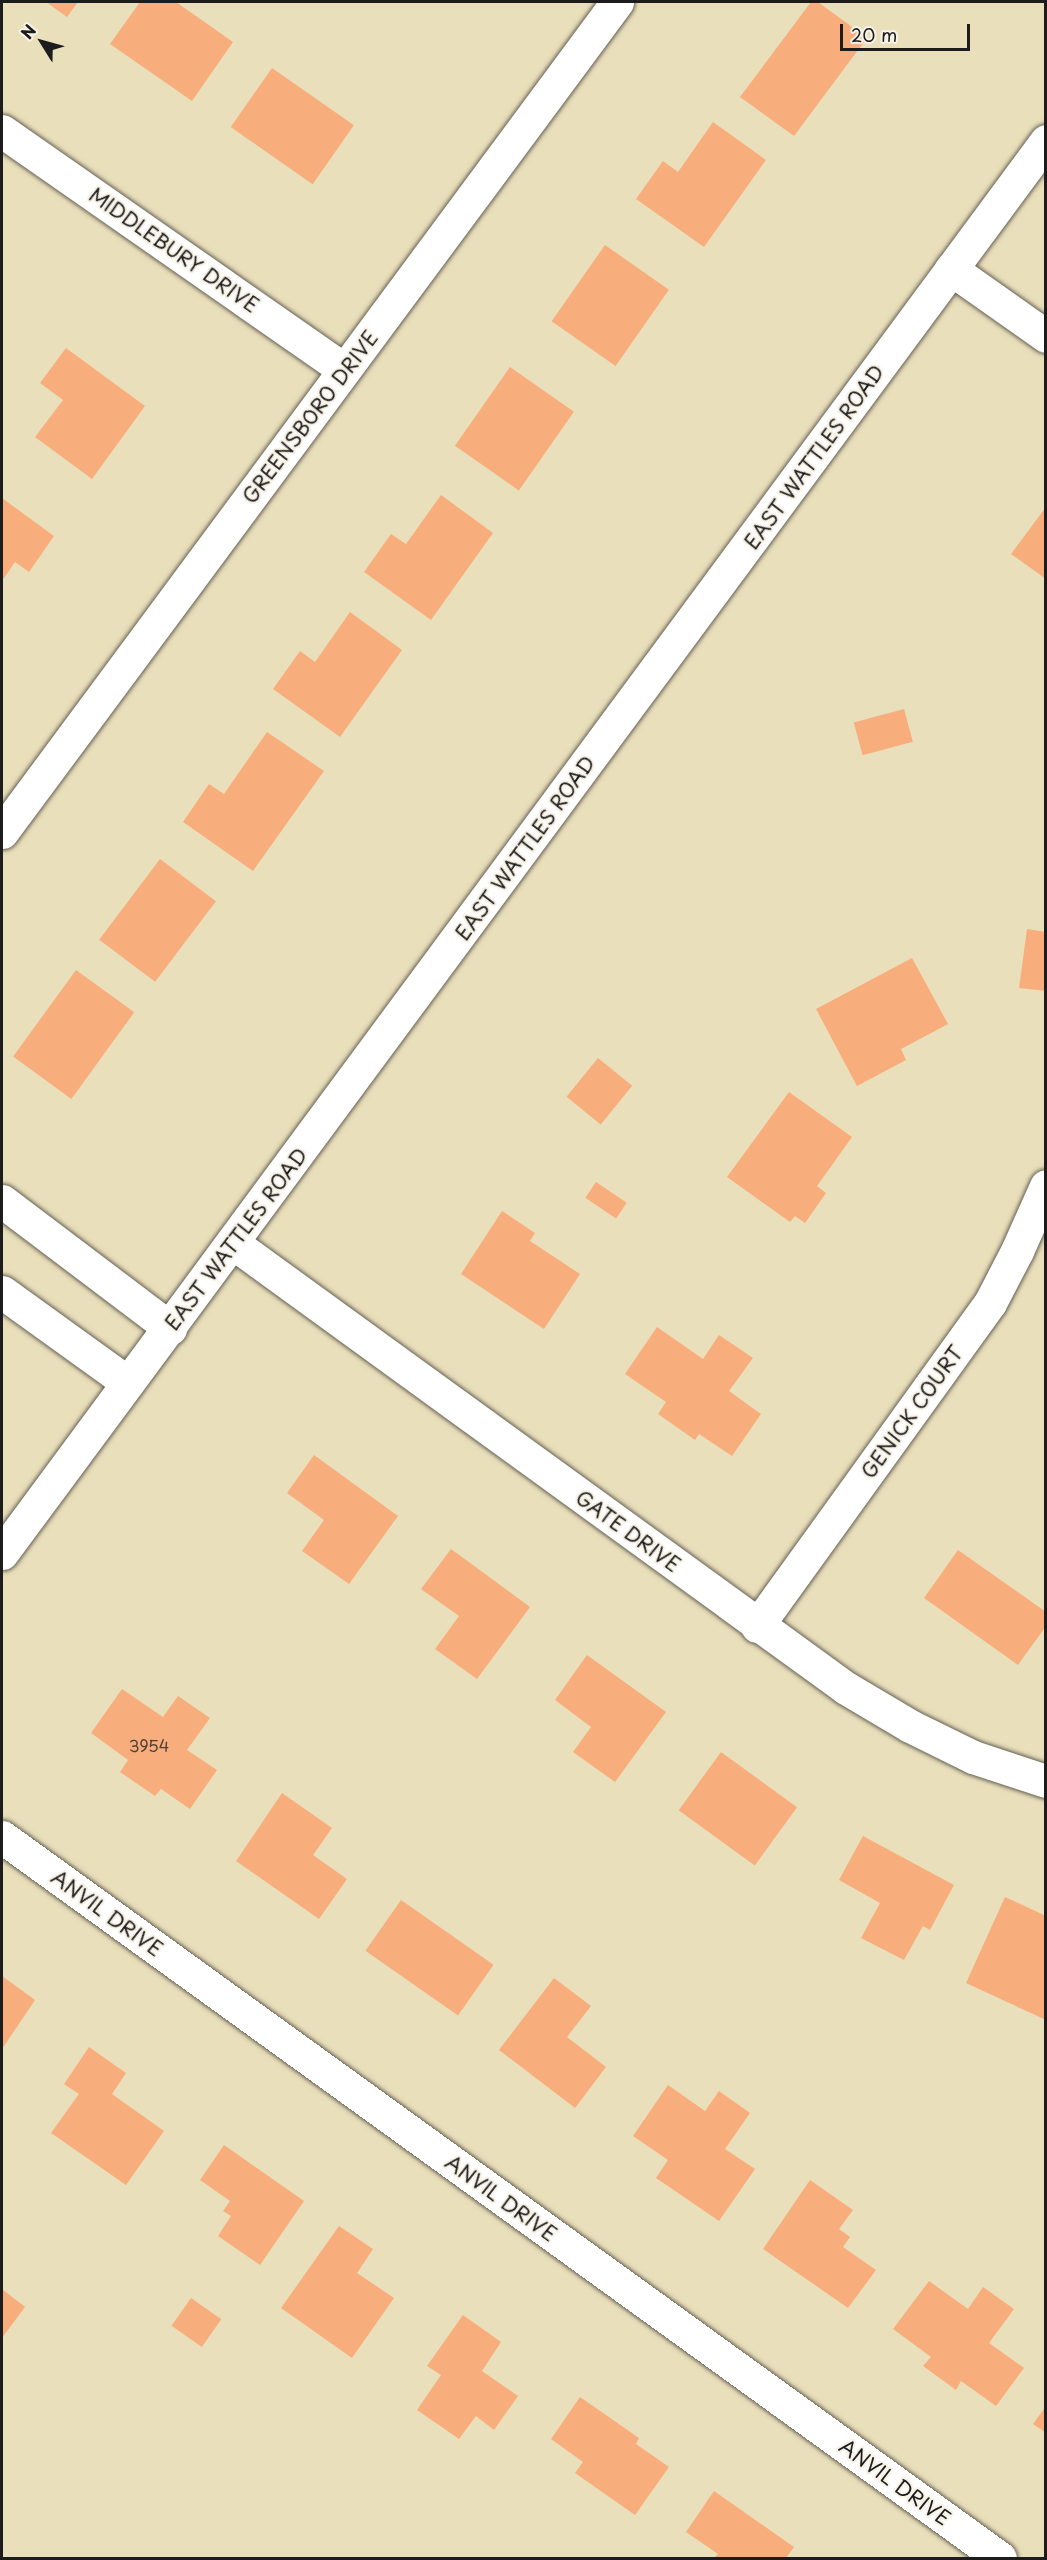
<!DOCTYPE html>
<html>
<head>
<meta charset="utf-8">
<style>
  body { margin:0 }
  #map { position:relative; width:1047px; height:2560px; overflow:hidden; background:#eadfbb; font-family:"Playpen Sans",sans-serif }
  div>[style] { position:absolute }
  .building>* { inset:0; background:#f8ad7d; transform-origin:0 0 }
  .roads { filter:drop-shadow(0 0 2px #646054) drop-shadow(0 0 2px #646054) }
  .minor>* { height:33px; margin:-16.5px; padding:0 16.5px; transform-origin:16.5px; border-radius:16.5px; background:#fff }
  .major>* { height:33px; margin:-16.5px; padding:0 16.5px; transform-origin:16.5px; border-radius:16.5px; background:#fff }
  span { translate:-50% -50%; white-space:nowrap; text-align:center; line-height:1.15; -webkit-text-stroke:4.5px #f7f3e8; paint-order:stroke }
  .number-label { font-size:16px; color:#534034 }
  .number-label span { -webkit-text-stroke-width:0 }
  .street-label { font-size:20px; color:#1c1c1c }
  .frame { position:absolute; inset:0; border:3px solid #1c1c1c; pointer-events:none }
  .north { position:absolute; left:12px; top:12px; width:60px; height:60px; -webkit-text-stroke:4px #f7f3e8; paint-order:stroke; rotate:307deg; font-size:16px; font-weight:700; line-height:24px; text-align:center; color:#1c1c1c }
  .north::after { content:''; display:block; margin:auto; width:21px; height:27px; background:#1c1c1c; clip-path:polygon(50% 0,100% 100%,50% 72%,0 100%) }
  .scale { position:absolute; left:840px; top:24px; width:130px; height:27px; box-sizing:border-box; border:3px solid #1c1c1c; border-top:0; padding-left:8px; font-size:18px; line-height:21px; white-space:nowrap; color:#1c1c1c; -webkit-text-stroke:4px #f7f3e8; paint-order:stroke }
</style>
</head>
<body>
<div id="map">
  <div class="building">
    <i style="clip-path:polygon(46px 2px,78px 2px,67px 17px)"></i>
    <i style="clip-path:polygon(140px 2px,176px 2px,233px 42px,192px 101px,110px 44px)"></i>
    <i style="clip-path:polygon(811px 2px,818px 2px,867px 38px,794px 136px,740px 97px)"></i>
    <i style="left:272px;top:68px;width:100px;height:72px;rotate:35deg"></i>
    <i style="clip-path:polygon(713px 122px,766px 160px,704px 247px,636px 199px,663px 161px,678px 172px)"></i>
    <i style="left:605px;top:245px;width:78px;height:93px;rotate:35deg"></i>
    <i style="clip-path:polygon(66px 348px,145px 406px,92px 479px,35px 437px,63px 400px,40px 383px)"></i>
    <i style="left:510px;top:367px;width:78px;height:96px;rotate:35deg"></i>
    <i style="clip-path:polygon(441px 495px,493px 533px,431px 620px,364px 572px,391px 534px,406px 544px)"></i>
    <i style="clip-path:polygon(2px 498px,54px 536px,29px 572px,15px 562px,2px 581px)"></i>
    <i style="clip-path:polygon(1046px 507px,1046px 579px,1011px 554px)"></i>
    <i style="clip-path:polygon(350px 612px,402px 650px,340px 737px,273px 689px,300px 651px,315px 662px)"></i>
    <i style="left:904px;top:709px;width:34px;height:52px;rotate:75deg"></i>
    <i style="clip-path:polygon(267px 732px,324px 771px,253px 871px,183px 822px,209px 784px,224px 794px)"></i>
    <i style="left:160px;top:859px;width:70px;height:101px;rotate:37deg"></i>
    <i style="clip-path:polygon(1027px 929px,1046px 932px,1046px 991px,1019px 988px)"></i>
    <i style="clip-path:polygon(912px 958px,948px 1024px,901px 1049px,906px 1060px,857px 1086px,816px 1009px)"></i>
    <i style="left:76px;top:970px;width:72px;height:107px;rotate:36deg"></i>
    <i style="left:598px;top:1058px;width:44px;height:50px;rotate:39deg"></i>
    <i style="clip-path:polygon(789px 1092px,852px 1137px,817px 1186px,826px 1193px,805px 1223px,795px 1216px,790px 1222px,727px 1177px)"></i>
    <i style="left:596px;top:1182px;width:37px;height:19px;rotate:34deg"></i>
    <i style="clip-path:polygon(502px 1211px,535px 1233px,530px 1241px,580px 1274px,544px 1329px,461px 1274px)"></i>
    <i style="clip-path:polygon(657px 1327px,703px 1359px,719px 1335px,753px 1358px,729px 1391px,761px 1414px,732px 1456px,699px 1434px,695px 1440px,658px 1414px,666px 1402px,625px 1374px)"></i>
    <i style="clip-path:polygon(314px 1455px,398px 1516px,349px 1584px,302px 1551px,324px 1520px,287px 1493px)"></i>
    <i style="clip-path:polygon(451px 1549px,530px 1607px,477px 1679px,435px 1649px,459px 1616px,421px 1589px)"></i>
    <i style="clip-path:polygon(958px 1550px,1046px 1612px,1046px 1626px,1018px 1665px,924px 1598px)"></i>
    <i style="clip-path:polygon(587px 1655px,666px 1712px,615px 1782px,573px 1752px,591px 1727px,555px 1700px)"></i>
    <i style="clip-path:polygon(122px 1689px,163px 1717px,178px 1696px,210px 1718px,187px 1750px,217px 1770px,190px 1809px,161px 1789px,155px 1796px,120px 1772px,128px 1760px,91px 1733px)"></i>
    <i style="left:721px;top:1752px;width:94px;height:72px;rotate:36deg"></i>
    <i style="clip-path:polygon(282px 1793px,332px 1828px,313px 1855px,347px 1879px,319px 1919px,236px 1861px)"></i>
    <i style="clip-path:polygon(863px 1836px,954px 1885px,930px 1930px,923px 1926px,904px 1960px,861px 1938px,880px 1903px,839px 1880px)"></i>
    <i style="clip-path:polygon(1005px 1897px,1046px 1916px,1046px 2020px,966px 1983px)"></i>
    <i style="left:401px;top:1900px;width:113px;height:62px;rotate:35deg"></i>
    <i style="clip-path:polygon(2px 1976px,35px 2000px,2px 2049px)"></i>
    <i style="clip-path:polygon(554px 1978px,591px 2006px,567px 2037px,606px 2067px,575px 2108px,499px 2050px)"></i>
    <i style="clip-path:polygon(89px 2047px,126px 2073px,112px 2094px,164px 2131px,126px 2185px,51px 2133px,79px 2094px,64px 2084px)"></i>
    <i style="clip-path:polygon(668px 2085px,705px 2111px,719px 2091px,750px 2113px,725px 2149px,755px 2169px,719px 2221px,656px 2178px,668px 2160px,633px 2136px)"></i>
    <i style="clip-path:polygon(224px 2145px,304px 2201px,260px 2265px,218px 2236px,231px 2216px,223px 2211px,230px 2201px,200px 2180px)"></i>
    <i style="clip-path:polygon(810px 2180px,853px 2210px,839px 2229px,850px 2237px,843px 2247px,876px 2270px,848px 2308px,763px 2249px)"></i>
    <i style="clip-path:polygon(339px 2226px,373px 2249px,357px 2273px,394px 2298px,352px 2358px,281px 2308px)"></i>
    <i style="clip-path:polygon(929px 2281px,968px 2309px,983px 2287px,1014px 2309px,989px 2343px,1024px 2368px,996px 2406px,961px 2381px,956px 2390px,923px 2366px,931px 2357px,893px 2329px)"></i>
    <i style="clip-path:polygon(2px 2289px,25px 2307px,2px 2338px)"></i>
    <i style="left:191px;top:2298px;width:37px;height:34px;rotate:35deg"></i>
    <i style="clip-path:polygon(463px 2315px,501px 2342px,482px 2371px,518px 2396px,494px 2430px,476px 2416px,459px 2439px,417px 2410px,441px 2375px,427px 2366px)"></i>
    <i style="clip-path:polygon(580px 2397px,639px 2438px,636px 2444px,669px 2467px,635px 2515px,575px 2473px,583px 2462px,551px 2439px)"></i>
    <i style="clip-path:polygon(1046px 2406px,1046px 2433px,1033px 2424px)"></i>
    <i style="clip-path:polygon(714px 2491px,794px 2547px,786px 2558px,714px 2558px,718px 2554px,686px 2532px)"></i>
  </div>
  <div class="roads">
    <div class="minor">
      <i style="left:2px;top:131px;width:417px;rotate:34.9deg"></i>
      <i style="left:951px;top:269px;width:116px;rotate:35.2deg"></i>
      <i style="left:2px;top:832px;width:1033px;rotate:-53.46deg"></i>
      <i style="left:2px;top:1201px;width:211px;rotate:37.1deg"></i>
      <i style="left:233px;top:1243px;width:757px;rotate:35.98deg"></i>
      <i style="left:846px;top:1688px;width:74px;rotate:30.7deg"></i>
      <i style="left:910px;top:1726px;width:70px;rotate:26.2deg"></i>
      <i style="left:973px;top:1757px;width:77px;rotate:18.2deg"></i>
      <i style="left:2px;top:1292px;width:155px;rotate:35.8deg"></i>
      <i style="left:757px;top:1626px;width:398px;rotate:-54.2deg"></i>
      <i style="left:990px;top:1303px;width:59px;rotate:-62.6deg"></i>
      <i style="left:1017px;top:1251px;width:71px;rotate:-66deg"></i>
      <i style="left:2px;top:1837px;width:1231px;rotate:35.85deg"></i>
    </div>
    <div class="major">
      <i style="left:2px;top:1553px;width:1756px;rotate:-53.52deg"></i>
    </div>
  </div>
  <div class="number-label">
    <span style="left:149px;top:1745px">3954</span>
  </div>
  <div class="street-label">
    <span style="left:174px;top:250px;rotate:35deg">MIDDLEBURY DRIVE</span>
    <span style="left:310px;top:417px;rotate:-53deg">GREENSBORO DRIVE</span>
    <span style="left:814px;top:457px;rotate:-54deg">EAST WATTLES ROAD</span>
    <span style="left:525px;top:848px;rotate:-54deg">EAST WATTLES ROAD</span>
    <span style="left:236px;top:1239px;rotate:-53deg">EAST WATTLES ROAD</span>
    <span style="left:912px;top:1412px;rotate:-54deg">GENICK COURT</span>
    <span style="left:628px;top:1531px;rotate:36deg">GATE DRIVE</span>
    <span style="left:107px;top:1913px;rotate:36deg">ANVIL DRIVE</span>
    <span style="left:501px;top:2198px;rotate:36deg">ANVIL DRIVE</span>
    <span style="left:895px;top:2482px;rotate:36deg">ANVIL DRIVE</span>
  </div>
  <div class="frame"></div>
  <div class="north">N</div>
  <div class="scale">20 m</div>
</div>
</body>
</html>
